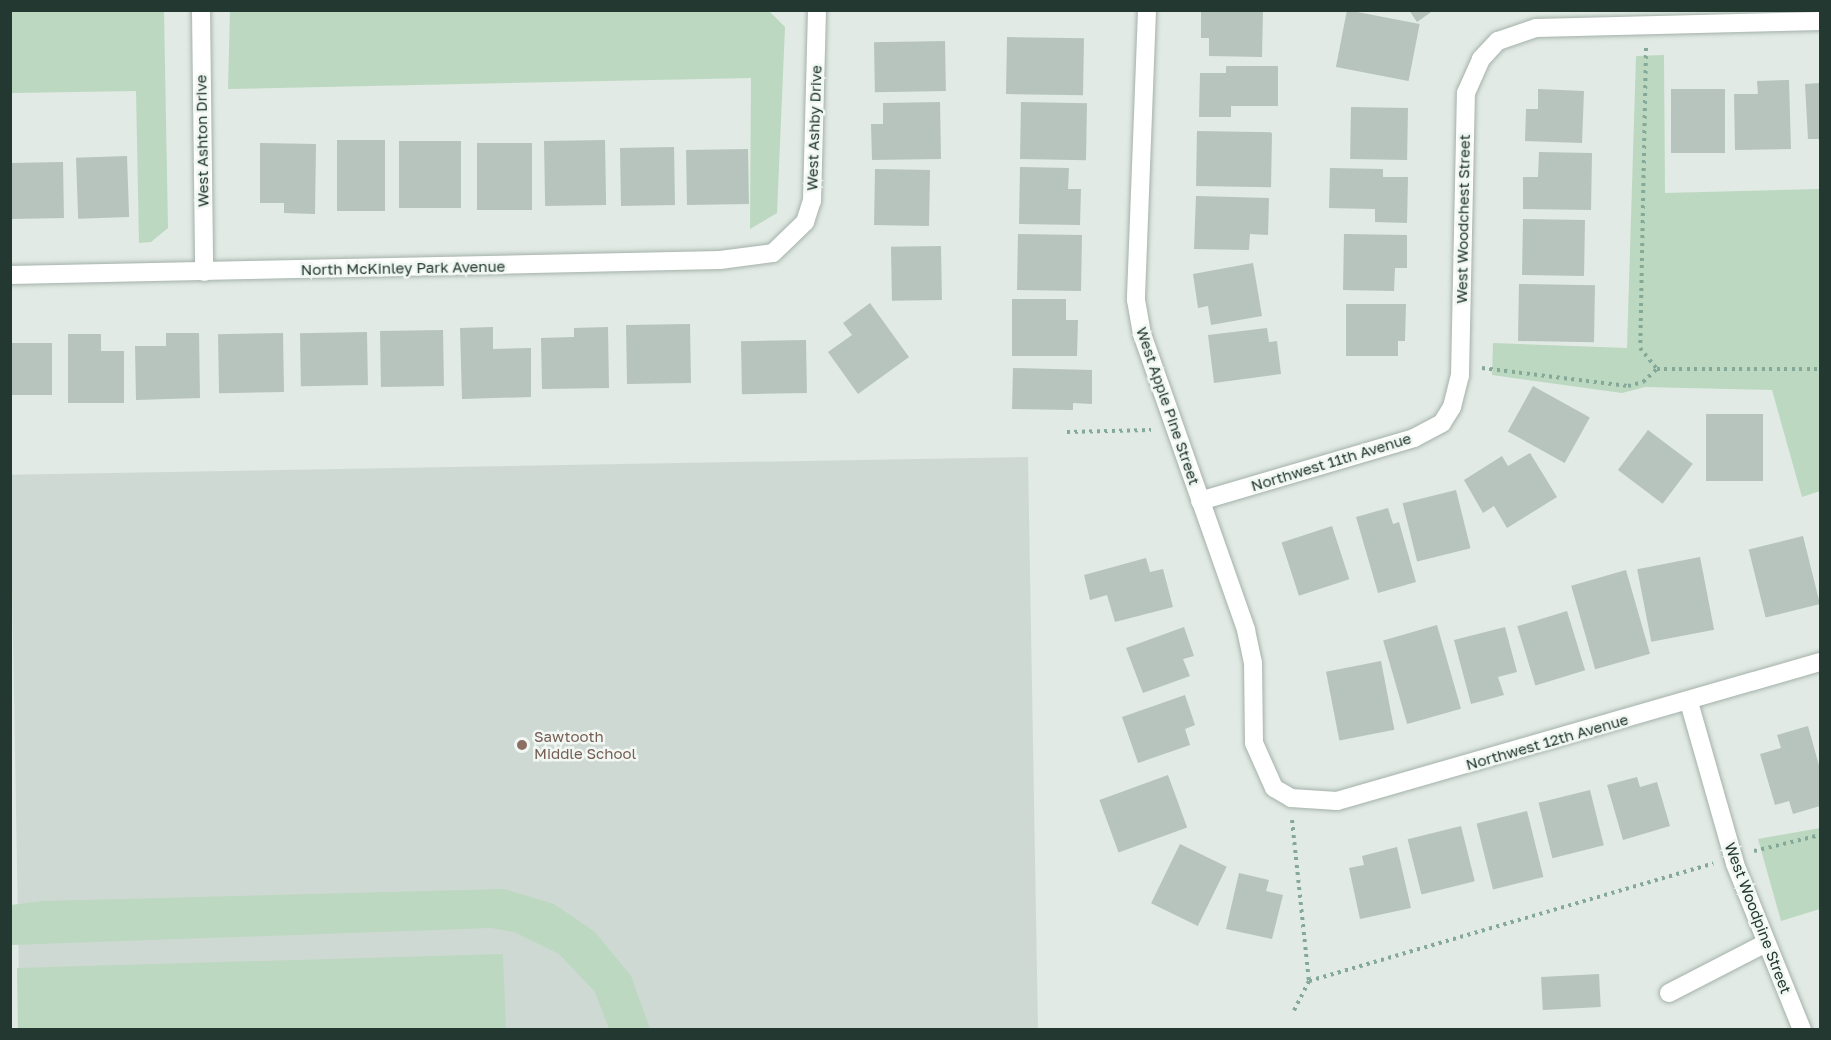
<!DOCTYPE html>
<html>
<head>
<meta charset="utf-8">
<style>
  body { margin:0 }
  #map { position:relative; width:1831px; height:1040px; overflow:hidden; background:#e1eae4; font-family:"Golos Text",sans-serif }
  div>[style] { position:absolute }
  .built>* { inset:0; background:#cfd9d3; transform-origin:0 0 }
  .green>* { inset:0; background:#bcd8c0 }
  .building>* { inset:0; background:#b6c4bd; transform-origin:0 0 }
  .path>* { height:4px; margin-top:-2px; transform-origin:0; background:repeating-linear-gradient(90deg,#85a999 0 3px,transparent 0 7.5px) }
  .roads { filter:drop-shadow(0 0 2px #a4b1aa) drop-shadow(0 0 2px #a4b1aa) }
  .minor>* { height:18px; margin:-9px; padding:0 9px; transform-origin:9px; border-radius:9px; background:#fff }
  .dots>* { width:16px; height:16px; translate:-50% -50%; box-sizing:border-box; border:3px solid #f1f7f3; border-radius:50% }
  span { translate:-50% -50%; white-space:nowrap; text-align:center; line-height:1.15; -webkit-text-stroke:5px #f1f7f3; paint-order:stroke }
  .street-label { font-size:15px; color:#233830 }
  .education-label { font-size:15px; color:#785e54 }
  .left { translate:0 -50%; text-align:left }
  .frame { position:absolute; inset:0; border:12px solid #233830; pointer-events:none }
</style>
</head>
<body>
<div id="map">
  <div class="built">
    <i style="left:1028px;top:457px;width:572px;height:1018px;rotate:89deg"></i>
  </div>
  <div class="green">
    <i style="clip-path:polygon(230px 10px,769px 11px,785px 27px,777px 213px,750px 229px,751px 78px,228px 89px)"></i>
    <i style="clip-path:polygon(10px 11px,164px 11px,168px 228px,151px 242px,139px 243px,136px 91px,11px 93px)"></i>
    <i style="clip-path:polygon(1664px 55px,1665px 193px,1820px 189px,1820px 491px,1802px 497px,1772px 390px,1645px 387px,1622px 393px,1492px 375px,1493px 343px,1627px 348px,1636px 56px)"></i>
    <i style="clip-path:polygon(1820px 828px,1820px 909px,1781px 921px,1758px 839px)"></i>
    <i style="clip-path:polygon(504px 889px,554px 904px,595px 932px,631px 976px,650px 1029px,609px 1029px,595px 992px,559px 954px,514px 932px,491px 928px,11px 945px,11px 905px,43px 901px)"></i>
    <i style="clip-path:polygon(503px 954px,506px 1029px,18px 1029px,17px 968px)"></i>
  </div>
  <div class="building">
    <i style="clip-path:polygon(1201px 10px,1263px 10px,1262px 57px,1209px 56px,1209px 38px,1201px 38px)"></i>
    <i style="left:1347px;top:10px;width:74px;height:58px;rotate:11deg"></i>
    <i style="clip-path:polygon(1409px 10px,1434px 10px,1417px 22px)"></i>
    <i style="left:1007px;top:37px;width:77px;height:57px;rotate:1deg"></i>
    <i style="left:945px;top:41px;width:50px;height:71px;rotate:89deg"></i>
    <i style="clip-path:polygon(1226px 66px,1278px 66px,1278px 106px,1231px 106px,1231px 117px,1199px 117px,1200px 73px,1226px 73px)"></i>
    <i style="clip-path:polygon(1789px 80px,1791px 149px,1735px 150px,1734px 94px,1758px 94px,1757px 81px)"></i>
    <i style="clip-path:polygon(1820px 83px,1820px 139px,1808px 139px,1805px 84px)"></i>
    <i style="clip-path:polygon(1538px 89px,1584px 91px,1582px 143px,1525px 141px,1526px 109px,1538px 109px)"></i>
    <i style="left:1725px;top:89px;width:64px;height:54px;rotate:90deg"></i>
    <i style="clip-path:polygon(940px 102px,941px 159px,872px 160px,871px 124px,883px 124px,883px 103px)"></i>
    <i style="left:1021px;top:102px;width:66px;height:57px;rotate:1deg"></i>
    <i style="left:1351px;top:107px;width:57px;height:52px;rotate:1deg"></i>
    <i style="left:1197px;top:131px;width:75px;height:55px;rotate:1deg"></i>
    <i style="left:337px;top:140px;width:48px;height:71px"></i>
    <i style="left:605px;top:140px;width:65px;height:61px;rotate:89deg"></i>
    <i style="left:399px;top:141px;width:62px;height:67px"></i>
    <i style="clip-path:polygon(260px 143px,316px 144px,315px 214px,284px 213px,284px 203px,260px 203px)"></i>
    <i style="left:477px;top:143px;width:55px;height:67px"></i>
    <i style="left:674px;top:147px;width:58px;height:54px;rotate:89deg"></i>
    <i style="left:748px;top:149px;width:55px;height:62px;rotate:89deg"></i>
    <i style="clip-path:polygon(1539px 152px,1592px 153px,1591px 210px,1523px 209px,1523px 177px,1538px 177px)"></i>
    <i style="left:127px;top:156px;width:61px;height:51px;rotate:88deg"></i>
    <i style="left:63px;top:162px;width:56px;height:53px;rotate:89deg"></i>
    <i style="clip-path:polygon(1020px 167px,1069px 168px,1068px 189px,1081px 189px,1080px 225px,1019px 224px)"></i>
    <i style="clip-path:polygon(1330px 168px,1383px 169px,1383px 177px,1408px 177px,1407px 223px,1375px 222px,1375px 209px,1329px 208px)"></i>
    <i style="left:875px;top:169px;width:55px;height:56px;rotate:1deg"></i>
    <i style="clip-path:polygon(1196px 196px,1269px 198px,1268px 235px,1250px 234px,1249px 250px,1194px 249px)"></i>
    <i style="left:1523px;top:219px;width:62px;height:56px;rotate:1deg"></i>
    <i style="left:1018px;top:234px;width:64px;height:56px;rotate:1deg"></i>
    <i style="clip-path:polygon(1344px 234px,1407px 235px,1407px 268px,1395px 268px,1394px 291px,1343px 290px)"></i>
    <i style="left:941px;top:246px;width:54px;height:50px;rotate:89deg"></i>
    <i style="clip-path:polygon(1253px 263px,1262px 316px,1211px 325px,1208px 306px,1198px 308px,1193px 274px)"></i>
    <i style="left:1519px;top:284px;width:76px;height:57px;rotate:1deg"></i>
    <i style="clip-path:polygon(1012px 299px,1066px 299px,1066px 320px,1078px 320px,1077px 356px,1012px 356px)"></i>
    <i style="clip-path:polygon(870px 303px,909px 357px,858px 394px,828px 352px,852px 335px,843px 323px)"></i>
    <i style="clip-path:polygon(1346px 304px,1406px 304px,1405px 341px,1398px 341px,1398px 356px,1346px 356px)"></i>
    <i style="left:690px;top:324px;width:59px;height:64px;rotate:89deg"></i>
    <i style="clip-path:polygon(493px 327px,493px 349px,531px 348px,531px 397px,462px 399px,460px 328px)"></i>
    <i style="clip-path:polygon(608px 327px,609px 388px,542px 389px,541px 338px,574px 337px,574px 328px)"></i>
    <i style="clip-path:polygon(1267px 328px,1269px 342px,1277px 341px,1281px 374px,1214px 383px,1208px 335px)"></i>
    <i style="left:443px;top:330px;width:56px;height:63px;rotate:89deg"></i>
    <i style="left:367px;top:332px;width:53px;height:67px;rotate:89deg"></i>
    <i style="clip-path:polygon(166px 333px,199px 333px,200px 398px,136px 400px,135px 346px,166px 346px)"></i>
    <i style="left:283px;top:333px;width:59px;height:65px;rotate:89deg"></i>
    <i style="clip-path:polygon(68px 334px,101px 334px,101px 351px,124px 351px,124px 403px,68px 403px)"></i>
    <i style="left:806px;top:340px;width:53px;height:65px;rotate:89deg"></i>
    <i style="left:10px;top:343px;width:42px;height:52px"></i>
    <i style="clip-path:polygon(1013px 368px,1092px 370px,1092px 404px,1073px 403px,1073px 410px,1012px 409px)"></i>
    <i style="left:1533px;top:386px;width:65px;height:52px;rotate:29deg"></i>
    <i style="left:1706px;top:414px;width:57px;height:67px"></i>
    <i style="left:1648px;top:430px;width:56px;height:50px;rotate:37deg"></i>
    <i style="clip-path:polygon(1530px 453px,1557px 497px,1507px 528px,1494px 506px,1483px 513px,1464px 480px,1502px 456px,1508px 466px)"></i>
    <i style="left:1456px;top:490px;width:60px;height:55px;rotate:76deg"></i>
    <i style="clip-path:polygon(1388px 508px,1393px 524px,1399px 522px,1416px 582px,1378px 593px,1356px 517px)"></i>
    <i style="left:1332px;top:526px;width:56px;height:53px;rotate:72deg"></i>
    <i style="left:1803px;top:536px;width:70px;height:56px;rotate:76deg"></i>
    <i style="left:1700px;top:557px;width:74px;height:64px;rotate:79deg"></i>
    <i style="clip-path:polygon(1146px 558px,1150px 572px,1163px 569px,1173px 607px,1115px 622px,1107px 595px,1090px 600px,1084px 575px)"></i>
    <i style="left:1626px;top:570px;width:87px;height:57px;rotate:74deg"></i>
    <i style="left:1567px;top:611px;width:62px;height:52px;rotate:73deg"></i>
    <i style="left:1437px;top:625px;width:87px;height:56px;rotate:74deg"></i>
    <i style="clip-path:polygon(1184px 627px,1194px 656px,1183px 659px,1190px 676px,1143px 693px,1126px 648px)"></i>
    <i style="clip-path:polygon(1505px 627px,1517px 672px,1498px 677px,1504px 695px,1471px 704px,1454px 640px)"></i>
    <i style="left:1381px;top:661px;width:70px;height:56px;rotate:79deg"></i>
    <i style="clip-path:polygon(1185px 695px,1195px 725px,1185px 729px,1190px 745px,1138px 763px,1122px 717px)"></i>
    <i style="clip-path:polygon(1808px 726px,1820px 769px,1820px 806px,1793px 814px,1789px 801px,1775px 805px,1760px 754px,1781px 748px,1777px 735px)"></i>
    <i style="left:1168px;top:775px;width:56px;height:73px;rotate:70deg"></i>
    <i style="clip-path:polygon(1637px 777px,1640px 787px,1657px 782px,1670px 826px,1623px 840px,1607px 785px)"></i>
    <i style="left:1590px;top:790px;width:57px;height:53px;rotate:76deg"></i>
    <i style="left:1527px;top:811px;width:68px;height:52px;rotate:76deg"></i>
    <i style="left:1461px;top:826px;width:57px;height:55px;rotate:76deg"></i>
    <i style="left:1180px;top:844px;width:52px;height:66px;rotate:26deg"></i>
    <i style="clip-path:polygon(1397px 847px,1411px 908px,1360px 919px,1349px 868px,1364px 865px,1362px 856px)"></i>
    <i style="clip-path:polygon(1239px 873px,1269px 880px,1266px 891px,1283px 895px,1272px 939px,1226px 929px)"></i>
    <i style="left:1599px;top:974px;width:33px;height:58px;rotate:87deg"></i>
  </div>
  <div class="path">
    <i style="left:1646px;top:48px;width:300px;rotate:91.1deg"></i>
    <i style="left:1640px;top:348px;width:27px;rotate:51deg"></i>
    <i style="left:1657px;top:369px;width:163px"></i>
    <i style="left:1482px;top:368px;width:147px;rotate:7deg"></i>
    <i style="left:1628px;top:386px;width:16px;rotate:-15deg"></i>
    <i style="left:1643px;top:382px;width:19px;rotate:-43deg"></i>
    <i style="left:1067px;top:432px;width:84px;rotate:-1.4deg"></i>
    <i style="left:1292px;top:820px;width:162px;rotate:84deg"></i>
    <i style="left:1309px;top:981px;width:33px;rotate:117deg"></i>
    <i style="left:1754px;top:851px;width:68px;rotate:-13.6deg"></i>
    <i style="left:1309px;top:981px;width:421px;rotate:-16.2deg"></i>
  </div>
  <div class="roads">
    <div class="minor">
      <i style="left:201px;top:10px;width:262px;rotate:89.3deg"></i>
      <i style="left:1147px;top:10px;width:290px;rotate:92.2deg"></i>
      <i style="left:1136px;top:300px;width:35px;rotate:80deg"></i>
      <i style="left:1142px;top:334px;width:314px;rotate:70.6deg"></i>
      <i style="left:1246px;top:630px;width:33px;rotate:78deg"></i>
      <i style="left:1253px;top:662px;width:81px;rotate:89.3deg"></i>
      <i style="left:1254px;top:743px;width:49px;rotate:66deg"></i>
      <i style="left:1274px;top:788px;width:20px;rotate:30deg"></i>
      <i style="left:1291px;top:798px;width:46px;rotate:3.7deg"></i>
      <i style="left:1337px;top:801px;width:503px;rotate:-16.06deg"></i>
      <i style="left:10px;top:275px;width:710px;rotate:-1.21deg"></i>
      <i style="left:720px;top:260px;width:53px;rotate:-7.5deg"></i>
      <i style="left:773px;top:253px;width:45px;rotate:-44.1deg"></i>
      <i style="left:805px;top:222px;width:22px;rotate:-72deg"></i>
      <i style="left:812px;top:201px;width:191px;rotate:-88.5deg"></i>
      <i style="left:1200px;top:501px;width:223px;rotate:-16.4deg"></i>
      <i style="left:1414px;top:438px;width:32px;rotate:-28deg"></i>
      <i style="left:1442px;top:423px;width:19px;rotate:-58deg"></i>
      <i style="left:1452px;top:407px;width:32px;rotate:-76deg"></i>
      <i style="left:1460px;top:376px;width:283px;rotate:-88.8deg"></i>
      <i style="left:1466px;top:93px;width:37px;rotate:-66deg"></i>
      <i style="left:1481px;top:59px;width:25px;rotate:-47deg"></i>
      <i style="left:1498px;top:41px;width:40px;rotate:-18.9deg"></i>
      <i style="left:1536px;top:28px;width:284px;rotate:-1.4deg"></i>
      <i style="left:1689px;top:702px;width:168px;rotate:74.1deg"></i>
      <i style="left:1735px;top:864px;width:179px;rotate:68deg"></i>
      <i style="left:1669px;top:993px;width:107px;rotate:-27.3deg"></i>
    </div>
  </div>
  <div class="dots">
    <i style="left:522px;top:745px;background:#8d6e63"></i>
  </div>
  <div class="street-label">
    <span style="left:814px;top:128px;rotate:-88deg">West Ashby Drive</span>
    <span style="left:202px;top:141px;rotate:-91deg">West Ashton Drive</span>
    <span style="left:1463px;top:219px;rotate:-89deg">West Woodchest Street</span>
    <span style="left:403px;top:268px;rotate:-1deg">North McKinley Park Avenue</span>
    <span style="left:1168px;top:406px;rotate:71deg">West Apple Pine Street</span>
    <span style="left:1331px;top:462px;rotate:-17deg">Northwest 11th Avenue</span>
    <span style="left:1547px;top:742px;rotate:-16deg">Northwest 12th Avenue</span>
    <span style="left:1758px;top:918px;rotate:69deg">West Woodpine Street</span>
  </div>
  <div class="education-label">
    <span class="left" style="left:534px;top:745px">Sawtooth<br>Middle School</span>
  </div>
  <div class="frame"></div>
</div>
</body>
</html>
